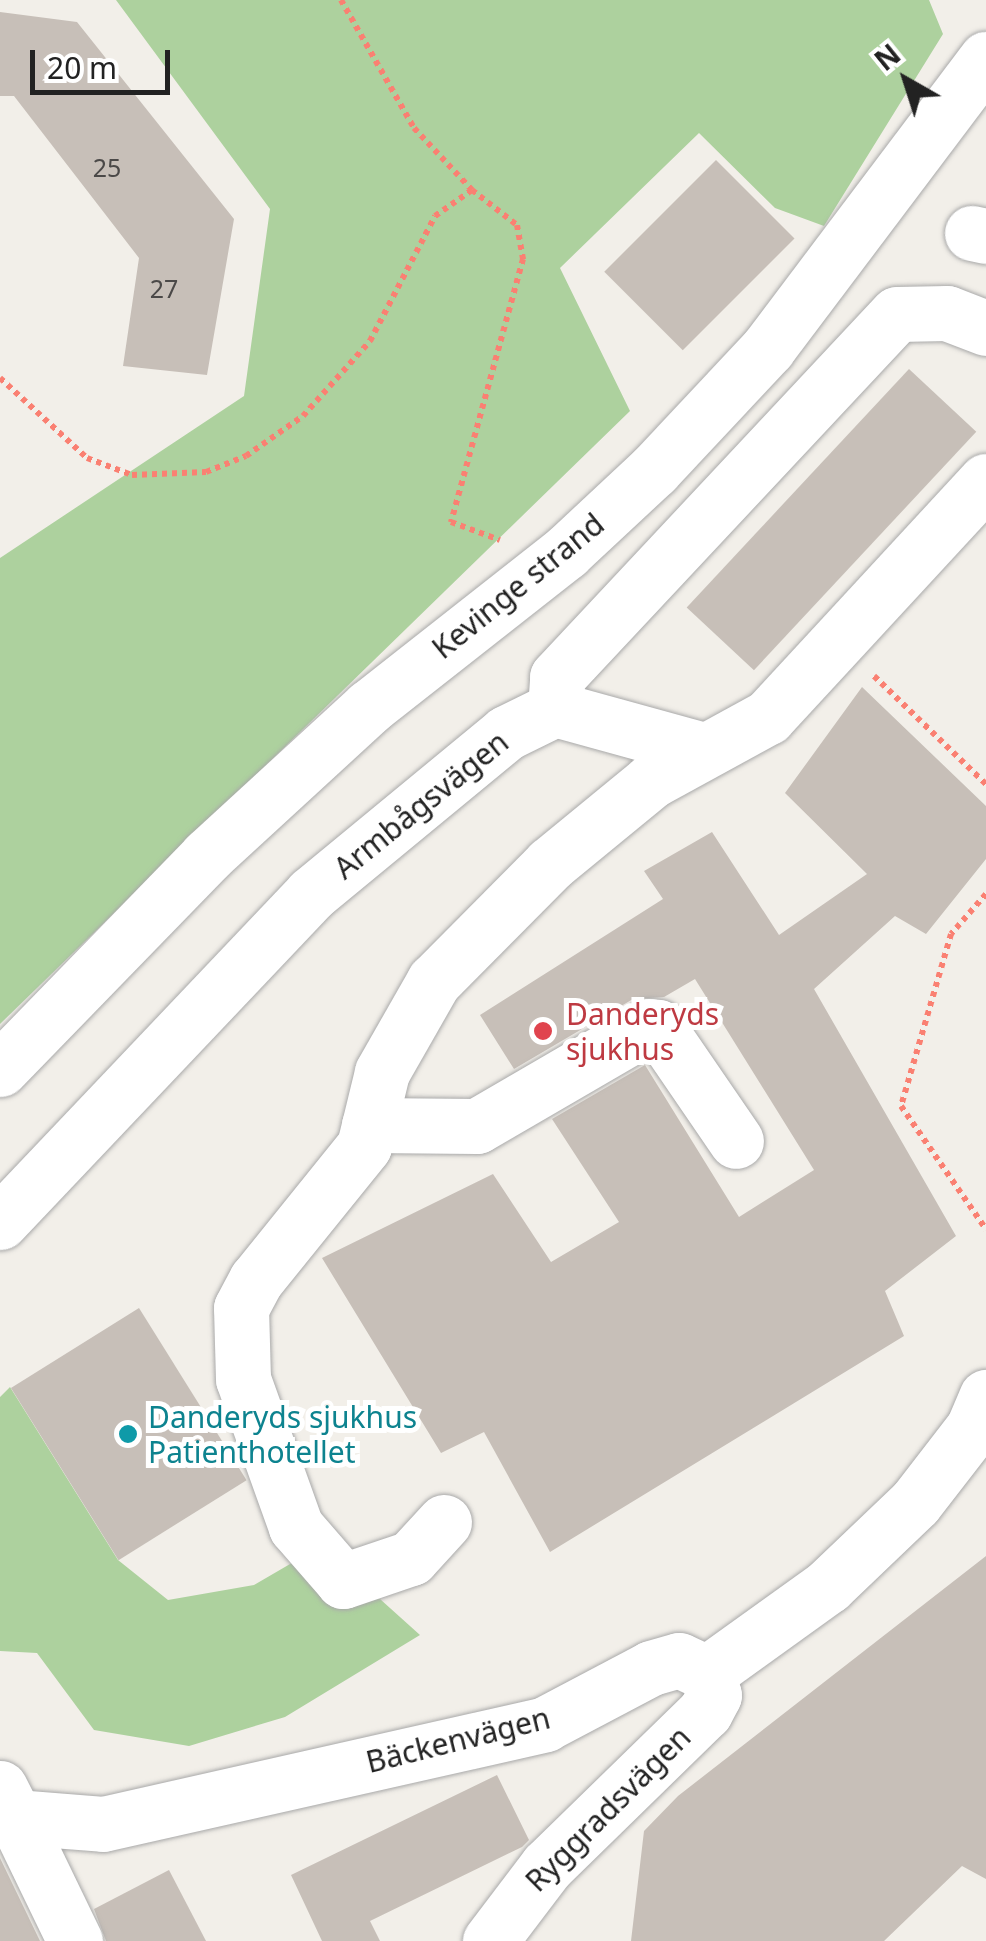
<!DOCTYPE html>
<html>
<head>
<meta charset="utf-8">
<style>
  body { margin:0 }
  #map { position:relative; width:986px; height:1941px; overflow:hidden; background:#f2efe9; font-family:"Noto Sans",sans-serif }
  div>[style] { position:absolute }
  .forest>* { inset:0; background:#add19e }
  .building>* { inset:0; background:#c7bfb8; transform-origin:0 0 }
  .path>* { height:6px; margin-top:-3px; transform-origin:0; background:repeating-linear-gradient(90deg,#fa8072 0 5px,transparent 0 10px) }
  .roads { filter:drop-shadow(0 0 2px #a9a9a9) drop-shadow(0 0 2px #a9a9a9) }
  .minor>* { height:55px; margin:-27.5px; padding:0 27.5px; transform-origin:27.5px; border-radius:27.5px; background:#fff }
  .dots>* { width:28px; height:28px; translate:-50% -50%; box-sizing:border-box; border:5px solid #fff; border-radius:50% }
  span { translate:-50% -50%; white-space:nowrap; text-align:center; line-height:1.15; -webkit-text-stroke:10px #fff; paint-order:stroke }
  .number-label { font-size:25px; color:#4b4948 }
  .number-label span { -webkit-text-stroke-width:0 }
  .street-label { font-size:30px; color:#222 }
  .health-label { font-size:30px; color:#be3a42 }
  .left { translate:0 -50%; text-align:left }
  .culture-label { font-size:30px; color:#0d838f }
  .north { position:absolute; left:856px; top:30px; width:100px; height:100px; -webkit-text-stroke:8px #fff; paint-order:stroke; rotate:321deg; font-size:28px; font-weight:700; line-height:40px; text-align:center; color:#222 }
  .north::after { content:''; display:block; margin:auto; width:35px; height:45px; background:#222; clip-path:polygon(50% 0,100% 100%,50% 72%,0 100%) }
  .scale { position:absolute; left:30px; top:50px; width:140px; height:45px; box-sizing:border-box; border:5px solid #222; border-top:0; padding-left:12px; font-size:30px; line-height:35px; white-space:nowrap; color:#222; -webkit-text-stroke:8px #fff; paint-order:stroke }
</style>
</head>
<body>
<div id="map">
  <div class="forest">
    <i style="clip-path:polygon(116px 0,929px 0,943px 34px,824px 226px,775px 208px,699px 133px,560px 268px,630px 411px,0 1024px,0 558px,244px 396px,270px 209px)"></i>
    <i style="clip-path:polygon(10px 1387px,118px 1560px,168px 1600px,254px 1585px,321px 1546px,420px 1635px,285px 1717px,189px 1746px,94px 1730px,37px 1653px,0 1651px,0 1397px)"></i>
  </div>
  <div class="building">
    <i style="clip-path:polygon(0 12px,77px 22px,234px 219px,207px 375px,123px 366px,139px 258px,14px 96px,0 96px)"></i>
    <i style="left:716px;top:160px;width:111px;height:158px;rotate:45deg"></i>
    <i style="left:909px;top:369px;width:92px;height:326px;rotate:43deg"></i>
    <i style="clip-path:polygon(862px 687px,986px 806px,986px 859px,926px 934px,895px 916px,814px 989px,956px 1236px,885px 1291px,904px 1336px,550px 1552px,484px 1432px,441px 1453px,322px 1258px,493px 1174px,551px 1262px,619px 1222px,552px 1119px,645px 1065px,739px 1217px,814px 1170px,695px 979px,664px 997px,633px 999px,514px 1069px,480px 1015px,663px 899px,644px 871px,712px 832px,779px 935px,867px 874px,785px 793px)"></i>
    <i style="left:139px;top:1308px;width:203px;height:151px;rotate:58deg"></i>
    <i style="clip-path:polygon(986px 1556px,986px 1879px,962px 1866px,884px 1941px,631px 1941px,644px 1831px,678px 1796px)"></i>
    <i style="clip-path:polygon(497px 1775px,529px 1840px,522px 1847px,370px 1921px,380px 1941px,322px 1941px,291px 1875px)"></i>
    <i style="clip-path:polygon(0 1858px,40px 1941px,0 1941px)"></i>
    <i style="clip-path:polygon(169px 1870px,206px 1941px,106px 1941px,94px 1909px)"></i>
  </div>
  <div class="path">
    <i style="left:341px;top:0;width:147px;rotate:60.3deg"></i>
    <i style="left:414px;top:128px;width:85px;rotate:46.9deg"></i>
    <i style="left:472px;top:190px;width:57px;rotate:37.9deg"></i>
    <i style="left:517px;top:225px;width:35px;rotate:80deg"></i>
    <i style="left:523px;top:259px;width:273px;rotate:105.3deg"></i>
    <i style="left:451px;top:522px;width:52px;rotate:20.2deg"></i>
    <i style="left:0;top:378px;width:118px;rotate:42.6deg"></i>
    <i style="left:87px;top:458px;width:48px;rotate:20.7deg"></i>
    <i style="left:132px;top:475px;width:74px;rotate:-2.3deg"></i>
    <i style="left:206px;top:472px;width:43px;rotate:-21.8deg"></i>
    <i style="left:246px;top:456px;width:70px;rotate:-35.1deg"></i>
    <i style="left:303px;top:416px;width:101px;rotate:-48.2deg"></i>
    <i style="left:370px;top:341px;width:141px;rotate:-62.5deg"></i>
    <i style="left:435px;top:216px;width:45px;rotate:-35.1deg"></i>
    <i style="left:874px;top:676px;width:156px;rotate:44deg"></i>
    <i style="left:986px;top:894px;width:53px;rotate:131.2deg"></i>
    <i style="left:951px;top:934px;width:179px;rotate:106.2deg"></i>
    <i style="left:901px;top:1106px;width:150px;rotate:55.4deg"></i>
  </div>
  <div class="roads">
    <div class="minor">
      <i style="left:972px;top:233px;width:14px;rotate:12deg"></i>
      <i style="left:555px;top:709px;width:32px;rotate:-86deg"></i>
      <i style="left:557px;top:677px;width:497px;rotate:-46.9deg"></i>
      <i style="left:897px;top:314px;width:50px;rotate:-1.1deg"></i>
      <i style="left:947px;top:313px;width:42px;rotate:21deg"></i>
      <i style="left:0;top:1069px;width:297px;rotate:-45.8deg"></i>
      <i style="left:207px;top:856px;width:220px;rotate:-42.6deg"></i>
      <i style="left:369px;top:707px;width:251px;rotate:-38.2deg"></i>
      <i style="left:566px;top:552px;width:120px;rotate:-43deg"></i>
      <i style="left:654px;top:470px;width:167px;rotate:-46.9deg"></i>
      <i style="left:768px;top:348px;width:362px;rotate:-53deg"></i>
      <i style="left:369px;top:1125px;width:108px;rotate:0.5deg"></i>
      <i style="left:477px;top:1126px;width:199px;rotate:-30.2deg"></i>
      <i style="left:649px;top:1026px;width:9px;rotate:6deg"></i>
      <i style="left:658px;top:1027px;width:138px;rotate:55.6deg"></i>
      <i style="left:0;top:1222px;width:452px;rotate:-46.5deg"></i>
      <i style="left:311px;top:894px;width:253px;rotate:-39.5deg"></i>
      <i style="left:506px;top:733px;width:55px;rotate:-26.1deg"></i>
      <i style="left:555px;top:709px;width:155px;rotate:15.4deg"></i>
      <i style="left:444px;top:1522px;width:49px;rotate:132.5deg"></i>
      <i style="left:411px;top:1558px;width:72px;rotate:161.3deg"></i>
      <i style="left:343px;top:1581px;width:72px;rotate:-131deg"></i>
      <i style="left:296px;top:1527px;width:157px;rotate:-109.7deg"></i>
      <i style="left:243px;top:1379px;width:71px;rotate:-91.6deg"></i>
      <i style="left:241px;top:1308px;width:32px;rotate:-62deg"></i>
      <i style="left:256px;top:1280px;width:172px;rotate:-51.1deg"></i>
      <i style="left:364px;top:1146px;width:76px;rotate:-76.3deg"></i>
      <i style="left:382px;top:1072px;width:105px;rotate:-60.3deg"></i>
      <i style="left:434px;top:981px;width:165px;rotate:-45.2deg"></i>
      <i style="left:550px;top:864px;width:131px;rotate:-39.4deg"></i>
      <i style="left:651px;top:781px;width:133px;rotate:-28.7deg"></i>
      <i style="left:768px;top:717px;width:321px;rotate:-47.3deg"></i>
      <i style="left:707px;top:1673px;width:149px;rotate:-35.7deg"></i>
      <i style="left:828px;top:1586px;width:120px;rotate:-43.7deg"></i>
      <i style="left:915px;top:1503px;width:95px;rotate:-52.3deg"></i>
      <i style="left:973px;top:1428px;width:34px;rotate:-67deg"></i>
      <i style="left:0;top:1788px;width:33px;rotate:63deg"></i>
      <i style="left:15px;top:1817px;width:88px;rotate:4.5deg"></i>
      <i style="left:103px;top:1824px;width:453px;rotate:-12.7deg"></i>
      <i style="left:545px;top:1724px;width:120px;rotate:-27.8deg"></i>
      <i style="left:651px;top:1668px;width:29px;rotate:-16deg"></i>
      <i style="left:679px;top:1660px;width:31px;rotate:25deg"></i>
      <i style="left:15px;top:1817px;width:138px;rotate:64.2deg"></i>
      <i style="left:490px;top:1941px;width:94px;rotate:-52.8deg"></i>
      <i style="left:547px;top:1866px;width:221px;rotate:-44.3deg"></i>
      <i style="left:705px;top:1712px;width:19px;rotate:-62deg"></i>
      <i style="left:714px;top:1695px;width:23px;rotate:-108deg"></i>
    </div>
  </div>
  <div class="dots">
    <i style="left:543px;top:1031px;background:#e0444e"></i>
    <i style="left:128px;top:1434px;background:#0f9aa8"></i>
  </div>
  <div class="number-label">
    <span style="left:107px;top:167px">25</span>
    <span style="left:164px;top:288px">27</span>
  </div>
  <div class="street-label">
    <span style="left:518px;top:586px;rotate:-39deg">Kevinge strand</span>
    <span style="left:421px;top:805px;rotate:-39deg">Armbågsvägen</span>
    <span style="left:458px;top:1740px;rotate:-14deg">Bäckenvägen</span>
    <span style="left:608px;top:1809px;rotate:-45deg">Ryggradsvägen</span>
  </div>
  <div class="health-label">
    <span class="left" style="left:566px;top:1031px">Danderyds<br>sjukhus</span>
  </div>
  <div class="culture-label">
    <span class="left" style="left:148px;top:1434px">Danderyds sjukhus<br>Patienthotellet</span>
  </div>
  <div class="north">N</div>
  <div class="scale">20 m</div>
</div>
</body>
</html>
